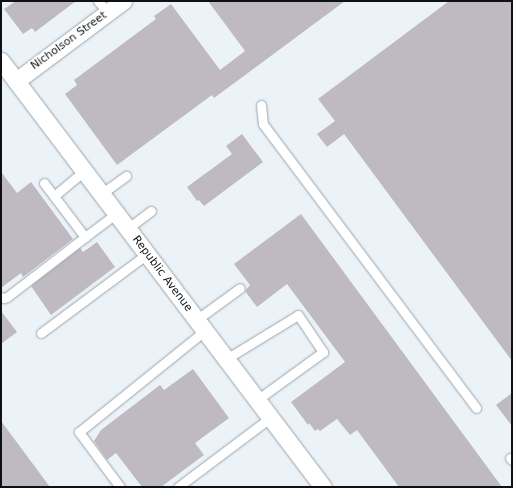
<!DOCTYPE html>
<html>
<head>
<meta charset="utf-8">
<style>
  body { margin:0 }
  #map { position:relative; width:513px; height:488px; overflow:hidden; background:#ebf3f9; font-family:"DejaVu Sans",sans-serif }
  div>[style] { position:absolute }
  .building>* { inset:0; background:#bfbac1 }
  .roads { filter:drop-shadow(0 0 1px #9ca3a9) drop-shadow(0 0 1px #9ca3a9) }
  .lane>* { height:9px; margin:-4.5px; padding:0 4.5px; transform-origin:4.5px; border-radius:4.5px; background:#fff }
  .street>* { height:17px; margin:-8.5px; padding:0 8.5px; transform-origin:8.5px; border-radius:8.5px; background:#fff }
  span { translate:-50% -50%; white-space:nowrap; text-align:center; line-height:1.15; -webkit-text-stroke:3px #fff; paint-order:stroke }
  .street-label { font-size:11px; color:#0f1214 }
  .frame { position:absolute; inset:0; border:2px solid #0f1214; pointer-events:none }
</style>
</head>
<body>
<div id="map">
  <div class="building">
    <i style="clip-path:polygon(16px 1px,76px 1px,35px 32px,32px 28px,23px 34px,4px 9px)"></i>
    <i style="clip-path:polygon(208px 1px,345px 1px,214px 98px,212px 95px,117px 165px,65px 94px,77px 85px,74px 80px,156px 19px,154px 16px,171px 4px,220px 70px,245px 51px)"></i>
    <i style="clip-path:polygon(449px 1px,512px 1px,512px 361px,344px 134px,327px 147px,317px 134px,335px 121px,318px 99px)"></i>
    <i style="clip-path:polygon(242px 134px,263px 162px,204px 206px,199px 200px,197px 201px,187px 187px,232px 154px,226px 146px)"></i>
    <i style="clip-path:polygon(1px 172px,17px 193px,31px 182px,73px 239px,23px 277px,21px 273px,1px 288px)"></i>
    <i style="clip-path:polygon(301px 214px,502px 487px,399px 487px,357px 430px,350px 435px,337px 419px,320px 431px,318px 429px,315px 431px,309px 423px,308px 425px,291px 402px,345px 362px,287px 284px,257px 307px,245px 291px,250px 285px,234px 264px)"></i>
    <i style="clip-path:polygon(97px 242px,115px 267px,51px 315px,31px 286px,80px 248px,83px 252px)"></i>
    <i style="clip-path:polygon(1px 311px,17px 332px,1px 344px)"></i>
    <i style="clip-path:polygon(193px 369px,229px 418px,195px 443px,204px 455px,161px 487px,142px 487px,116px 453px,107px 460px,94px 441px,101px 430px,160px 385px,164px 390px)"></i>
    <i style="clip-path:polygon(512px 393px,512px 426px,496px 405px)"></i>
    <i style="clip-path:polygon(1px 421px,50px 487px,1px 487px)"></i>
  </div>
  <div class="roads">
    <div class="lane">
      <i style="left:98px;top:1px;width:15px;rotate:48deg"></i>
      <i style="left:261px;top:105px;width:19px;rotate:84deg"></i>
      <i style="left:263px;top:124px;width:355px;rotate:53.1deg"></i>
      <i style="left:44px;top:183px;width:68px;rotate:52.8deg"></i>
      <i style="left:85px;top:237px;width:39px;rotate:-37deg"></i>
      <i style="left:101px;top:194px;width:31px;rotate:-36deg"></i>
      <i style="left:54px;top:196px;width:39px;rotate:-40deg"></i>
      <i style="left:127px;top:229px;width:30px;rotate:-37deg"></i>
      <i style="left:1px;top:297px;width:3px;rotate:18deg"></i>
      <i style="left:4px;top:298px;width:3px;rotate:-18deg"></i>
      <i style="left:7px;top:297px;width:98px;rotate:-37.6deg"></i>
      <i style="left:196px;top:320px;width:54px;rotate:-36deg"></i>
      <i style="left:41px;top:333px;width:132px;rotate:-36.7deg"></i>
      <i style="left:226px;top:359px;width:84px;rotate:-31.4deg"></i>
      <i style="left:298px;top:315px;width:45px;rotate:56deg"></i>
      <i style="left:323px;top:352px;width:82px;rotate:144deg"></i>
      <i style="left:510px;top:458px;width:3px;rotate:45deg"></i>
      <i style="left:120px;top:487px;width:69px;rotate:-126.7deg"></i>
      <i style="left:79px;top:432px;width:161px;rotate:-38.9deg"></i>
      <i style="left:178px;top:487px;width:115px;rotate:-36.9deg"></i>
    </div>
    <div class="street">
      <i style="left:1px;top:61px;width:534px;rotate:52.92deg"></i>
      <i style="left:16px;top:81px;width:134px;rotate:-36.8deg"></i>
    </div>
  </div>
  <div class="street-label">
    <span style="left:69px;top:41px;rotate:-36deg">Nicholson Street</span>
    <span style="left:162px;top:274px;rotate:53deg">Republic Avenue</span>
  </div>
  <div class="frame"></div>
</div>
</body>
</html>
